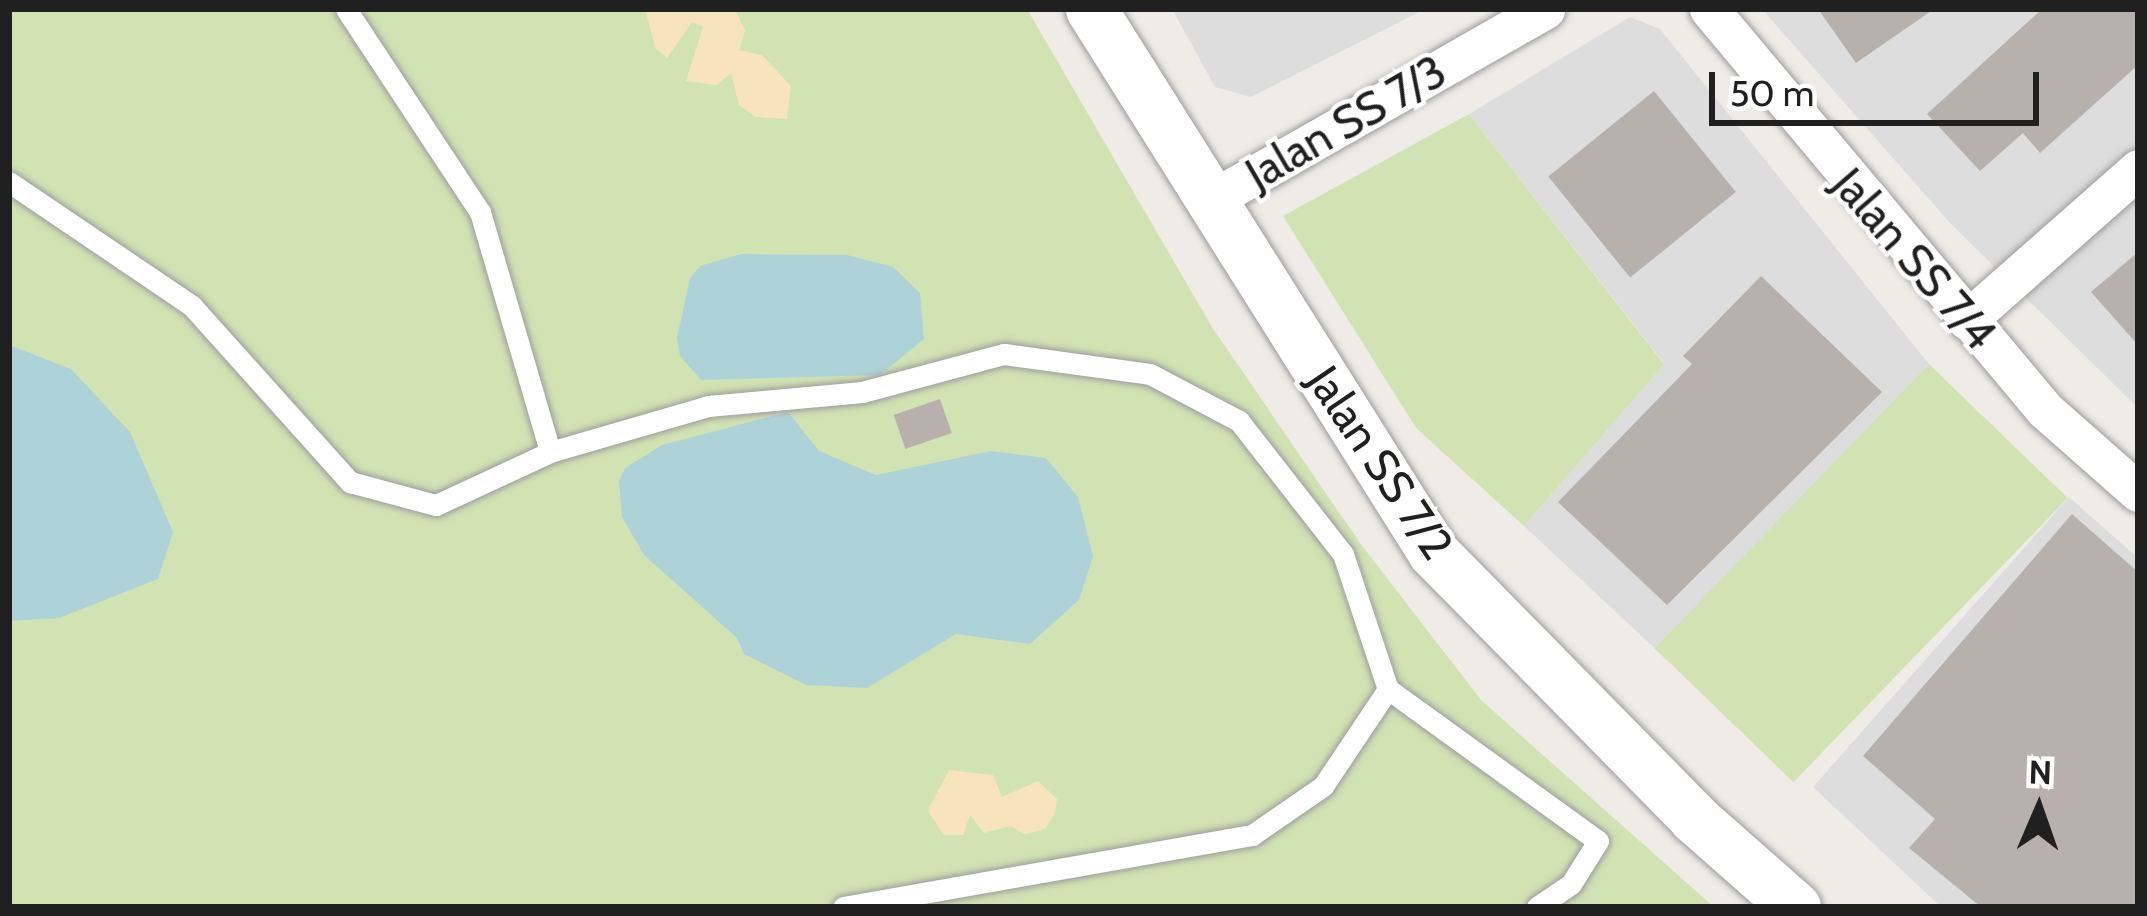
<!DOCTYPE html>
<html>
<head>
<meta charset="utf-8">
<style>
  body { margin:0 }
  #map { position:relative; width:2147px; height:916px; overflow:hidden; background:#efece7; font-family:Cabin,sans-serif }
  div>[style] { position:absolute }
  .residential>* { inset:0; background:#dedddd }
  .grass>* { inset:0; background:#d1e3b3; transform-origin:0 0 }
  .sand>* { inset:0; background:#f7e4bd }
  .water>* { inset:0; background:#add3d8 }
  .building>* { inset:0; background:#b8b0ad; transform-origin:0 0 }
  .roads { filter:drop-shadow(0 0 3px #9d9d9d) drop-shadow(0 0 3px #9d9d9d) }
  .service>* { height:21px; margin:-10.5px; padding:0 10.5px; transform-origin:10.5px; border-radius:10.5px; background:#fff }
  .minor>* { height:39px; margin:-19.5px; padding:0 19.5px; transform-origin:19.5px; border-radius:19.5px; background:#fff }
  .tertiary>* { height:51px; margin:-25.5px; padding:0 25.5px; transform-origin:25.5px; border-radius:25.5px; background:#fff }
  span { translate:-50% -50%; white-space:nowrap; text-align:center; line-height:1.15; -webkit-text-stroke:9px #fff; paint-order:stroke }
  .street-label { font-size:45px; color:#202020 }
  .frame { position:absolute; inset:0; border:12px solid #202020; pointer-events:none }
  .north { position:absolute; left:1979px; top:748px; width:120px; height:120px; -webkit-text-stroke:9px #fff; paint-order:stroke; rotate:2deg; font-size:33px; font-weight:700; line-height:48px; text-align:center; color:#202020 }
  .north::after { content:''; display:block; margin:auto; width:42px; height:54px; background:#202020; clip-path:polygon(50% 0,100% 100%,50% 72%,0 100%) }
  .scale { position:absolute; left:1709px; top:72px; width:330px; height:54px; box-sizing:border-box; border:6px solid #202020; border-top:0; padding-left:15px; font-size:36px; line-height:42px; white-space:nowrap; color:#202020; -webkit-text-stroke:9px #fff; paint-order:stroke }
</style>
</head>
<body>
<div id="map">
  <div class="residential">
    <i style="clip-path:polygon(1172px 9px,1425px 9px,1251px 97px,1215px 87px)"></i>
    <i style="clip-path:polygon(1762px 9px,2138px 9px,2138px 408px,1950px 223px)"></i>
    <i style="clip-path:polygon(1630px 17px,1660px 29px,1929px 364px,1666px 659px,1524px 526px,1664px 363px,1469px 114px)"></i>
    <i style="clip-path:polygon(2069px 497px,2138px 558px,2138px 907px,1941px 907px,1813px 787px)"></i>
  </div>
  <div class="grass">
    <i style="clip-path:polygon(9px 9px,1027px 9px,1212px 327px,1360px 543px,1481px 700px,1714px 907px,9px 907px)"></i>
    <i style="clip-path:polygon(1469px 114px,1664px 364px,1524px 526px,1416px 428px,1283px 216px)"></i>
    <i style="left:1929px;top:364px;width:193px;height:395px;rotate:44deg"></i>
  </div>
  <div class="sand">
    <i style="clip-path:polygon(645px 9px,735px 9px,745px 31px,739px 50px,762px 55px,791px 86px,787px 119px,756px 117px,739px 105px,731px 73px,717px 85px,686px 81px,703px 27px,692px 22px,667px 58px,656px 49px)"></i>
    <i style="clip-path:polygon(949px 770px,993px 775px,1002px 797px,1038px 781px,1057px 799px,1055px 813px,1045px 829px,1025px 834px,1010px 826px,984px 833px,970px 815px,963px 835px,943px 835px,928px 810px)"></i>
  </div>
  <div class="water">
    <i style="clip-path:polygon(741px 254px,847px 255px,893px 267px,920px 293px,924px 339px,880px 375px,701px 380px,680px 356px,677px 338px,690px 278px,700px 266px)"></i>
    <i style="clip-path:polygon(9px 345px,71px 369px,130px 432px,173px 532px,158px 579px,59px 618px,9px 621px)"></i>
    <i style="clip-path:polygon(788px 412px,819px 451px,876px 475px,991px 451px,1046px 458px,1078px 497px,1093px 556px,1079px 600px,1030px 644px,956px 634px,867px 688px,806px 685px,744px 654px,737px 638px,644px 555px,622px 517px,619px 481px,625px 468px,662px 445px)"></i>
  </div>
  <div class="building">
    <i style="clip-path:polygon(1818px 9px,1934px 9px,1856px 63px)"></i>
    <i style="clip-path:polygon(2042px 9px,2138px 9px,2138px 65px,2040px 153px,2023px 133px,1980px 171px,1927px 114px)"></i>
    <i style="left:1654px;top:91px;width:130px;height:136px;rotate:51deg"></i>
    <i style="clip-path:polygon(2138px 252px,2138px 345px,2091px 292px)"></i>
    <i style="clip-path:polygon(1761px 276px,1882px 392px,1667px 605px,1558px 502px,1692px 364px,1683px 356px)"></i>
    <i style="left:940px;top:399px;width:36px;height:49px;rotate:71deg"></i>
    <i style="clip-path:polygon(2072px 514px,2138px 572px,2138px 907px,1981px 907px,1909px 848px,1935px 819px,1863px 756px)"></i>
  </div>
  <div class="roads">
    <div class="service">
      <i style="left:346px;top:9px;width:243px;rotate:56.6deg"></i>
      <i style="left:480px;top:212px;width:250px;rotate:73.7deg"></i>
      <i style="left:9px;top:182px;width:221px;rotate:34.1deg"></i>
      <i style="left:192px;top:306px;width:237px;rotate:48.1deg"></i>
      <i style="left:350px;top:482px;width:89px;rotate:15deg"></i>
      <i style="left:436px;top:505px;width:126px;rotate:-24.9deg"></i>
      <i style="left:550px;top:452px;width:165px;rotate:-16.2deg"></i>
      <i style="left:708px;top:406px;width:155px;rotate:-5.2deg"></i>
      <i style="left:862px;top:392px;width:147px;rotate:-15deg"></i>
      <i style="left:1004px;top:354px;width:147px;rotate:7.8deg"></i>
      <i style="left:1150px;top:374px;width:101px;rotate:27.8deg"></i>
      <i style="left:1239px;top:421px;width:169px;rotate:52deg"></i>
      <i style="left:1343px;top:554px;width:142px;rotate:71.6deg"></i>
      <i style="left:1388px;top:689px;width:117px;rotate:123.8deg"></i>
      <i style="left:1323px;top:786px;width:86px;rotate:145.4deg"></i>
      <i style="left:1252px;top:835px;width:415px;rotate:170deg"></i>
      <i style="left:1388px;top:689px;width:259px;rotate:35.9deg"></i>
      <i style="left:1598px;top:841px;width:51px;rotate:122.1deg"></i>
      <i style="left:1571px;top:884px;width:41px;rotate:145.9deg"></i>
    </div>
    <div class="minor">
      <i style="left:1709px;top:9px;width:523px;rotate:50.04deg"></i>
      <i style="left:2045px;top:410px;width:124px;rotate:41.4deg"></i>
      <i style="left:1209px;top:201px;width:387px;rotate:-29.7deg"></i>
      <i style="left:1967px;top:320px;width:228px;rotate:-41.4deg"></i>
    </div>
    <div class="tertiary">
      <i style="left:1091px;top:9px;width:642px;rotate:57.8deg"></i>
      <i style="left:1433px;top:552px;width:373px;rotate:45.5deg"></i>
      <i style="left:1694px;top:818px;width:135px;rotate:41.4deg"></i>
    </div>
  </div>
  <div class="street-label">
    <span style="left:1346px;top:123px;rotate:-30deg">Jalan SS 7/3</span>
    <span style="left:1914px;top:259px;rotate:49deg">Jalan SS 7/4</span>
    <span style="left:1380px;top:463px;rotate:56deg">Jalan SS 7/2</span>
  </div>
  <div class="frame"></div>
  <div class="north">N</div>
  <div class="scale">50 m</div>
</div>
</body>
</html>
